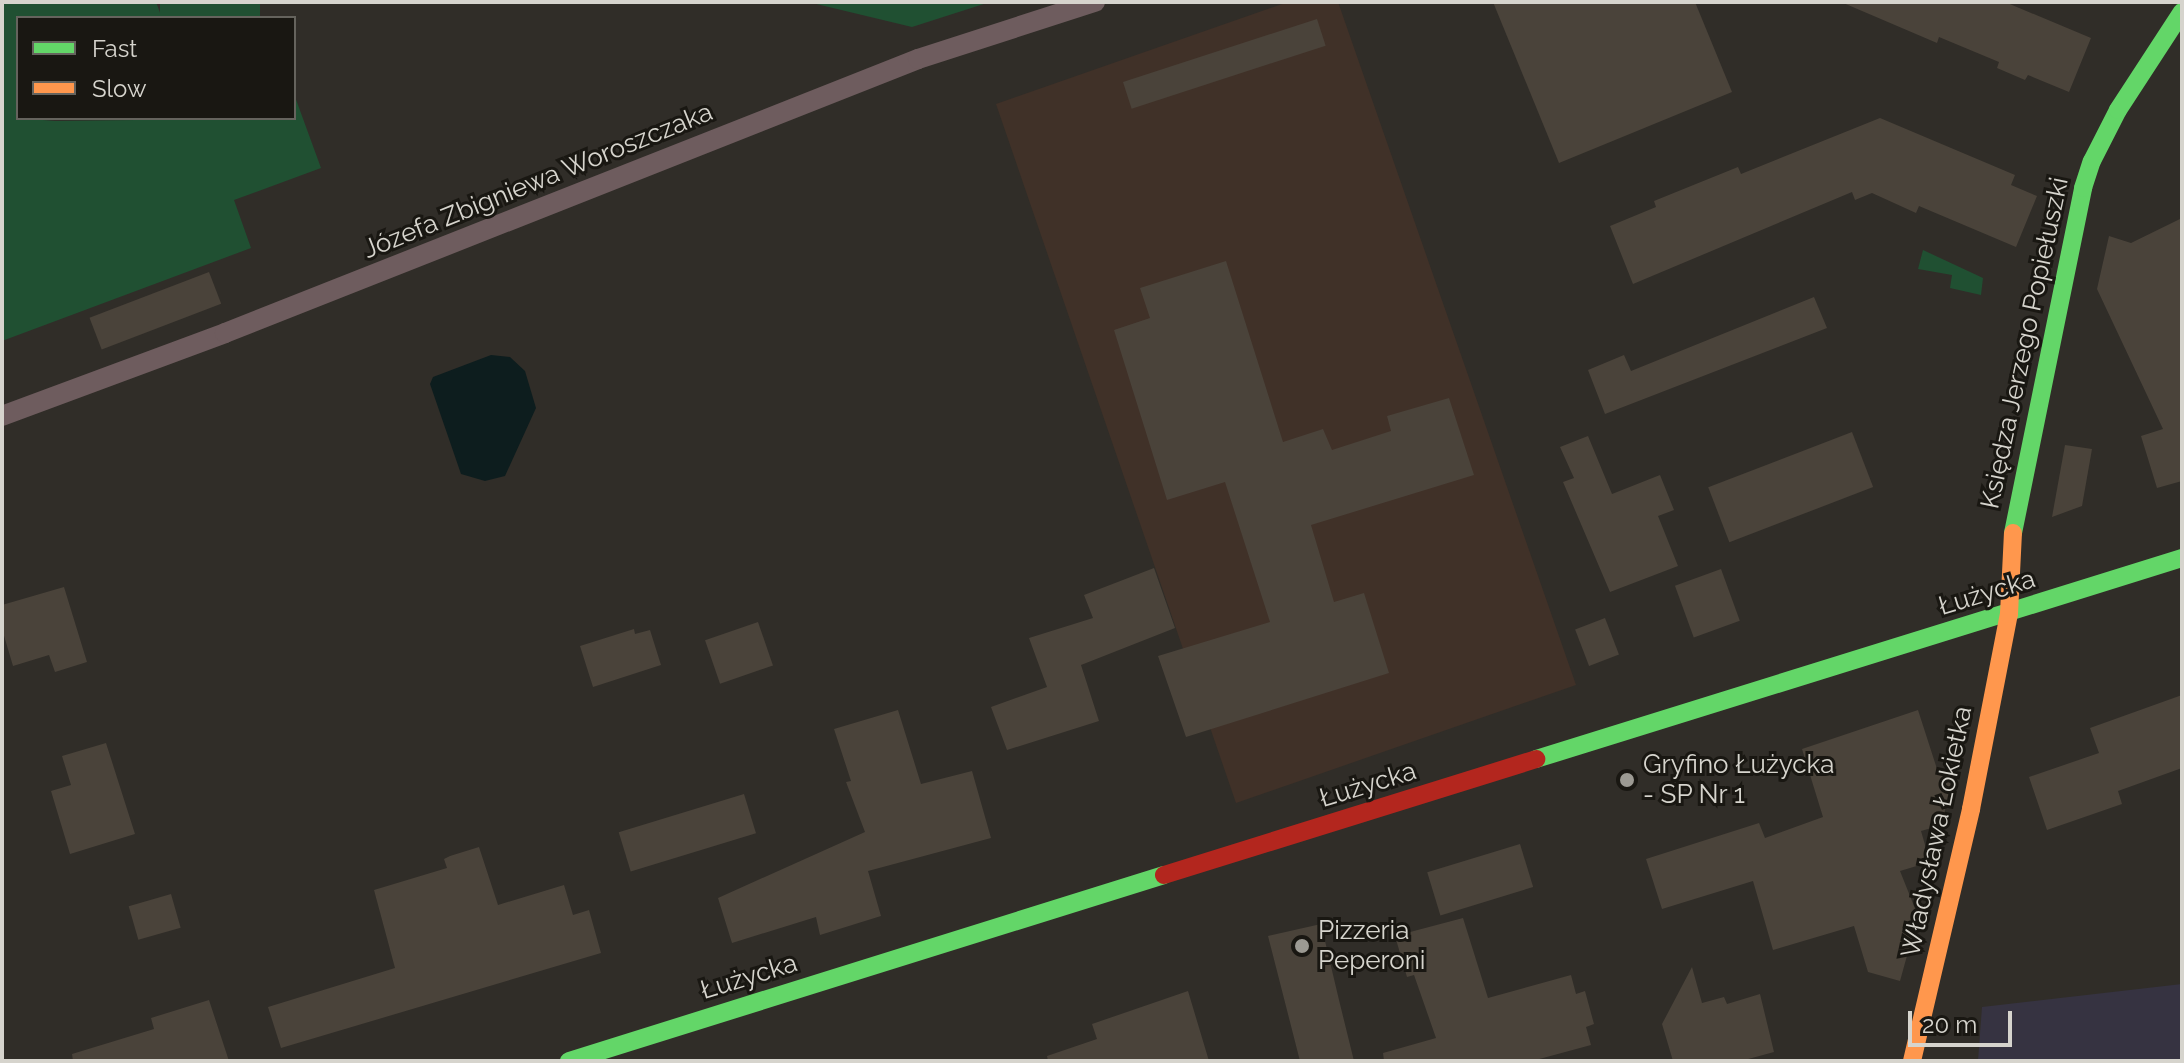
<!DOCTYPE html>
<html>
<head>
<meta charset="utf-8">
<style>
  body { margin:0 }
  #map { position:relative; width:2184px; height:1063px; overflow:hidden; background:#302d28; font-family:Raleway,sans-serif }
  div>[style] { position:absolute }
  .commercial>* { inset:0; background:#363341 }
  .education>* { inset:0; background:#403128 }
  .green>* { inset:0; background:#205032; transform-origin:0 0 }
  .water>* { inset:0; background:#0d1d1e }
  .building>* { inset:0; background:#4a433a; transform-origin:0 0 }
  .lane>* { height:20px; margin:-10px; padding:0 10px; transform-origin:10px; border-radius:10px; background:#6e5c5e }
  .fast>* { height:18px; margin:-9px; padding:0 9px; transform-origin:9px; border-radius:9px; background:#63d668 }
  .slow>* { height:18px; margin:-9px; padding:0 9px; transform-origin:9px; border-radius:9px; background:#ff974d }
  .jam>* { height:18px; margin:-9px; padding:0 9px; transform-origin:9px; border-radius:9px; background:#b3261e }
  .dots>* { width:22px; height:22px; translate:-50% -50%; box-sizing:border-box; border:4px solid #191712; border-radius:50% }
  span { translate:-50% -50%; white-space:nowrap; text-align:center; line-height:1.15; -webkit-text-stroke:6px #191712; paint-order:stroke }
  .street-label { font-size:26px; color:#d6d4cd }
  .poi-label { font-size:26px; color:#d6d4cd }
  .left { translate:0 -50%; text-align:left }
  .frame { position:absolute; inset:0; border:4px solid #d6d4cd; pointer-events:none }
  .legend { position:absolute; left:16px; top:16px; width:280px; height:104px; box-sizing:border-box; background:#191712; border:2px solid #65635d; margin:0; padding:10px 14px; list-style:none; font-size:24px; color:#d6d4cd }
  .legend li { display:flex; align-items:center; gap:16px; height:40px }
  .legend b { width:40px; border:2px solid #65635d }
  .scale { position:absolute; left:1908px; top:1011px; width:104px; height:36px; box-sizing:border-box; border:4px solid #d6d4cd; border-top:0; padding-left:10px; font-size:24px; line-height:28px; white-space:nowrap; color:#d6d4cd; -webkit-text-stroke:6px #191712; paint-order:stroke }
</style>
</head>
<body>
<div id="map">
  <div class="commercial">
    <i style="clip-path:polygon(2182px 984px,2182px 1061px,1978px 1061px,1982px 1007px)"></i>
  </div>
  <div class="education">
    <i style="clip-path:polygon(1288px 2px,1338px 2px,1576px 685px,1236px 803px,996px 104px)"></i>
  </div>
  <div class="green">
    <i style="clip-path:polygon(2px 2px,156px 2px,162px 18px,18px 18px,18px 118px,55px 121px,294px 118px,294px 94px,321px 168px,234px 200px,251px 248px,2px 341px)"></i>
    <i style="left:160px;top:2px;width:100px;height:17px"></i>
    <i style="clip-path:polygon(808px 2px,990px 2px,912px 27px)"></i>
    <i style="clip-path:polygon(1923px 250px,1983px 278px,1981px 295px,1950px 288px,1952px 275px,1918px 269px)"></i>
  </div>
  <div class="water">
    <i style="clip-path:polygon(491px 355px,510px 357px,525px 371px,536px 408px,505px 476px,485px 481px,461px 474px,430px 384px,433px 377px)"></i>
  </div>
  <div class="building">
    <i style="clip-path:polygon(1493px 2px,1695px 2px,1732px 92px,1559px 163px)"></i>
    <i style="clip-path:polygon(1841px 2px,2005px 2px,2091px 38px,2069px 92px,2028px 75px,2025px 80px,1997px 68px,1999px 62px,1939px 37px,1937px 43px)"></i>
    <i style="left:1317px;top:19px;width:28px;height:204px;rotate:72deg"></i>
    <i style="clip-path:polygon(1880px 118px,2015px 175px,2011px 185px,2037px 196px,2016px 247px,1919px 206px,1916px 213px,1872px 193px,1855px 200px,1852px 192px,1633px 284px,1610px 226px,1656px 207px,1654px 201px,1686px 188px,1738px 167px,1741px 174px)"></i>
    <i style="clip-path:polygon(2182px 218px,2182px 481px,2157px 488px,2141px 436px,2163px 429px,2097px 289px,2109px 236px,2131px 243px)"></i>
    <i style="clip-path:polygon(1226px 261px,1283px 442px,1323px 429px,1332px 450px,1391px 431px,1387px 416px,1449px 398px,1474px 475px,1311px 525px,1334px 602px,1364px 593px,1389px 673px,1186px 737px,1158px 656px,1270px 622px,1225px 482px,1167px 500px,1114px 330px,1150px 318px,1140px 288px)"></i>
    <i style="left:209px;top:272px;width:34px;height:128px;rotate:69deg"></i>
    <i style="clip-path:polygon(1814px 297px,1827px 328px,1605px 414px,1588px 370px,1624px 355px,1631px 371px)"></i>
    <i style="left:1852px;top:432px;width:59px;height:154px;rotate:69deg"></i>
    <i style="clip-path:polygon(1588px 436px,1612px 494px,1660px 475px,1674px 510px,1658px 516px,1678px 566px,1610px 592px,1563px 482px,1574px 478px,1560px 447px)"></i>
    <i style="clip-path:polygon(2065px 445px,2092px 449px,2082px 506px,2052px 517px)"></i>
    <i style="clip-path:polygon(1154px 568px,1175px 628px,1081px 665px,1099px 721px,1007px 750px,991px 707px,1047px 687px,1029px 638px,1093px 618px,1084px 595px)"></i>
    <i style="left:1721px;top:569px;width:55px;height:49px;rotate:70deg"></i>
    <i style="clip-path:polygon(64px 587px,87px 662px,55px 672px,49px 655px,13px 666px,2px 629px,2px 605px)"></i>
    <i style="left:1605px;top:618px;width:39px;height:32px;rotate:69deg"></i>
    <i style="left:758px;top:622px;width:46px;height:56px;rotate:71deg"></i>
    <i style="clip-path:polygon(634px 629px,635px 634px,650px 630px,661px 665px,593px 687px,580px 646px)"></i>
    <i style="clip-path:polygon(2182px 695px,2182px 768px,2118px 791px,2122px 804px,2047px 830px,2029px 777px,2099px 753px,2090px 728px)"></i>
    <i style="clip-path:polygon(898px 710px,921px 784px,972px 771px,991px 838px,868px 871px,881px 916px,820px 935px,816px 917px,732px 943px,718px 898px,865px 832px,846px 782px,851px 781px,834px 729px)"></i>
    <i style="clip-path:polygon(1918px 710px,1938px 772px,1953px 771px,1942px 825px,1921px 831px,1930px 862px,1900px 871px,1918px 916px,1900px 981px,1868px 972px,1854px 926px,1773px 950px,1753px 881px,1662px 909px,1646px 859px,1759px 823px,1765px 838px,1823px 817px,1802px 749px)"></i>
    <i style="clip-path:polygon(106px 743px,135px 834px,70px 854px,51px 791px,71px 785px,62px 756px)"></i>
    <i style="left:744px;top:794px;width:41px;height:131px;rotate:73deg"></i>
    <i style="left:1520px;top:844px;width:45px;height:97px;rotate:73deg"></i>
    <i style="clip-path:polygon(479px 847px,498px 905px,564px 885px,573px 915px,589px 910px,601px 953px,281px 1048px,268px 1007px,395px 968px,374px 890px,447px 868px,444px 859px,450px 856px)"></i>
    <i style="left:171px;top:894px;width:35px;height:44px;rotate:74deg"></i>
    <i style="clip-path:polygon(1463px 918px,1488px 998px,1571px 975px,1576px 994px,1585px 991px,1594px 1024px,1586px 1027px,1591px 1045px,1532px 1061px,1384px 1061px,1383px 1053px,1436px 1038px,1414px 975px,1407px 977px,1395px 936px)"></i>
    <i style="clip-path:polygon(1321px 924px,1339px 1000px,1354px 1061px,1300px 1061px,1268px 936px)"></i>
    <i style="clip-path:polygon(1692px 967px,1702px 1003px,1724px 997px,1727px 1004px,1760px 994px,1774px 1052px,1741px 1061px,1673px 1061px,1662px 1024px)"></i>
    <i style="clip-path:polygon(1188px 991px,1209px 1061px,1048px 1061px,1047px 1056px,1097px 1039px,1092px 1024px)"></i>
    <i style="clip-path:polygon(209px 1000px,229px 1061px,73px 1061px,72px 1054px,154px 1029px,151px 1018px)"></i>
  </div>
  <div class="lane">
    <i style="left:2px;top:416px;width:238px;rotate:-20.4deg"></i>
    <i style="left:225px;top:333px;width:745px;rotate:-21.57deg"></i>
    <i style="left:918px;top:59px;width:186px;rotate:-17.9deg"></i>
  </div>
  <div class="fast">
    <i style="left:2013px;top:533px;width:352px;rotate:-78.5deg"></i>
    <i style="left:2083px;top:188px;width:28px;rotate:-72deg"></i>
    <i style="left:2092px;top:161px;width:57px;rotate:-63deg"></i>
    <i style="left:2118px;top:110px;width:117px;rotate:-56.9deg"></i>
    <i style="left:1536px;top:759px;width:677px;rotate:-17.28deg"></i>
    <i style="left:569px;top:1061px;width:623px;rotate:-17.36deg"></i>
  </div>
  <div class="slow">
    <i style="left:1912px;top:1061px;width:259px;rotate:-76.8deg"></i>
    <i style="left:1971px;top:809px;width:199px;rotate:-79deg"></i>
    <i style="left:2009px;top:614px;width:81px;rotate:-87.2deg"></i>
  </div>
  <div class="jam">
    <i style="left:1164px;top:875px;width:390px;rotate:-17.3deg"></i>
  </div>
  <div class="dots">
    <i style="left:1627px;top:780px;background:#9c9a93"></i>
    <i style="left:1302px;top:946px;background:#9c9a93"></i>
  </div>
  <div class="street-label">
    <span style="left:538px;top:181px;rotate:-22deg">Józefa Zbigniewa Woroszczaka</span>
    <span style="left:2025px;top:343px;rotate:-78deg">Księdza Jerzego Popiełuszki</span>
    <span style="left:1987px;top:593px;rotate:-17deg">Łużycka</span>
    <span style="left:1368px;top:785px;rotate:-17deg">Łużycka</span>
    <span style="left:1937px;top:832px;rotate:-78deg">Władysława Łokietka</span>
    <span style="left:749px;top:977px;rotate:-17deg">Łużycka</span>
  </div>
  <div class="poi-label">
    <span class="left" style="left:1643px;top:780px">Gryfino Łużycka<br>- SP Nr 1</span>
    <span class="left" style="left:1318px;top:946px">Pizzeria<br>Peperoni</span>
  </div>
  <div class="frame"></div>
  <ul class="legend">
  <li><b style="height:10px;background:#63d668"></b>Fast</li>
  <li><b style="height:10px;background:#ff974d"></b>Slow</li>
  </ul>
  <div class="scale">20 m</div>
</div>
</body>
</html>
